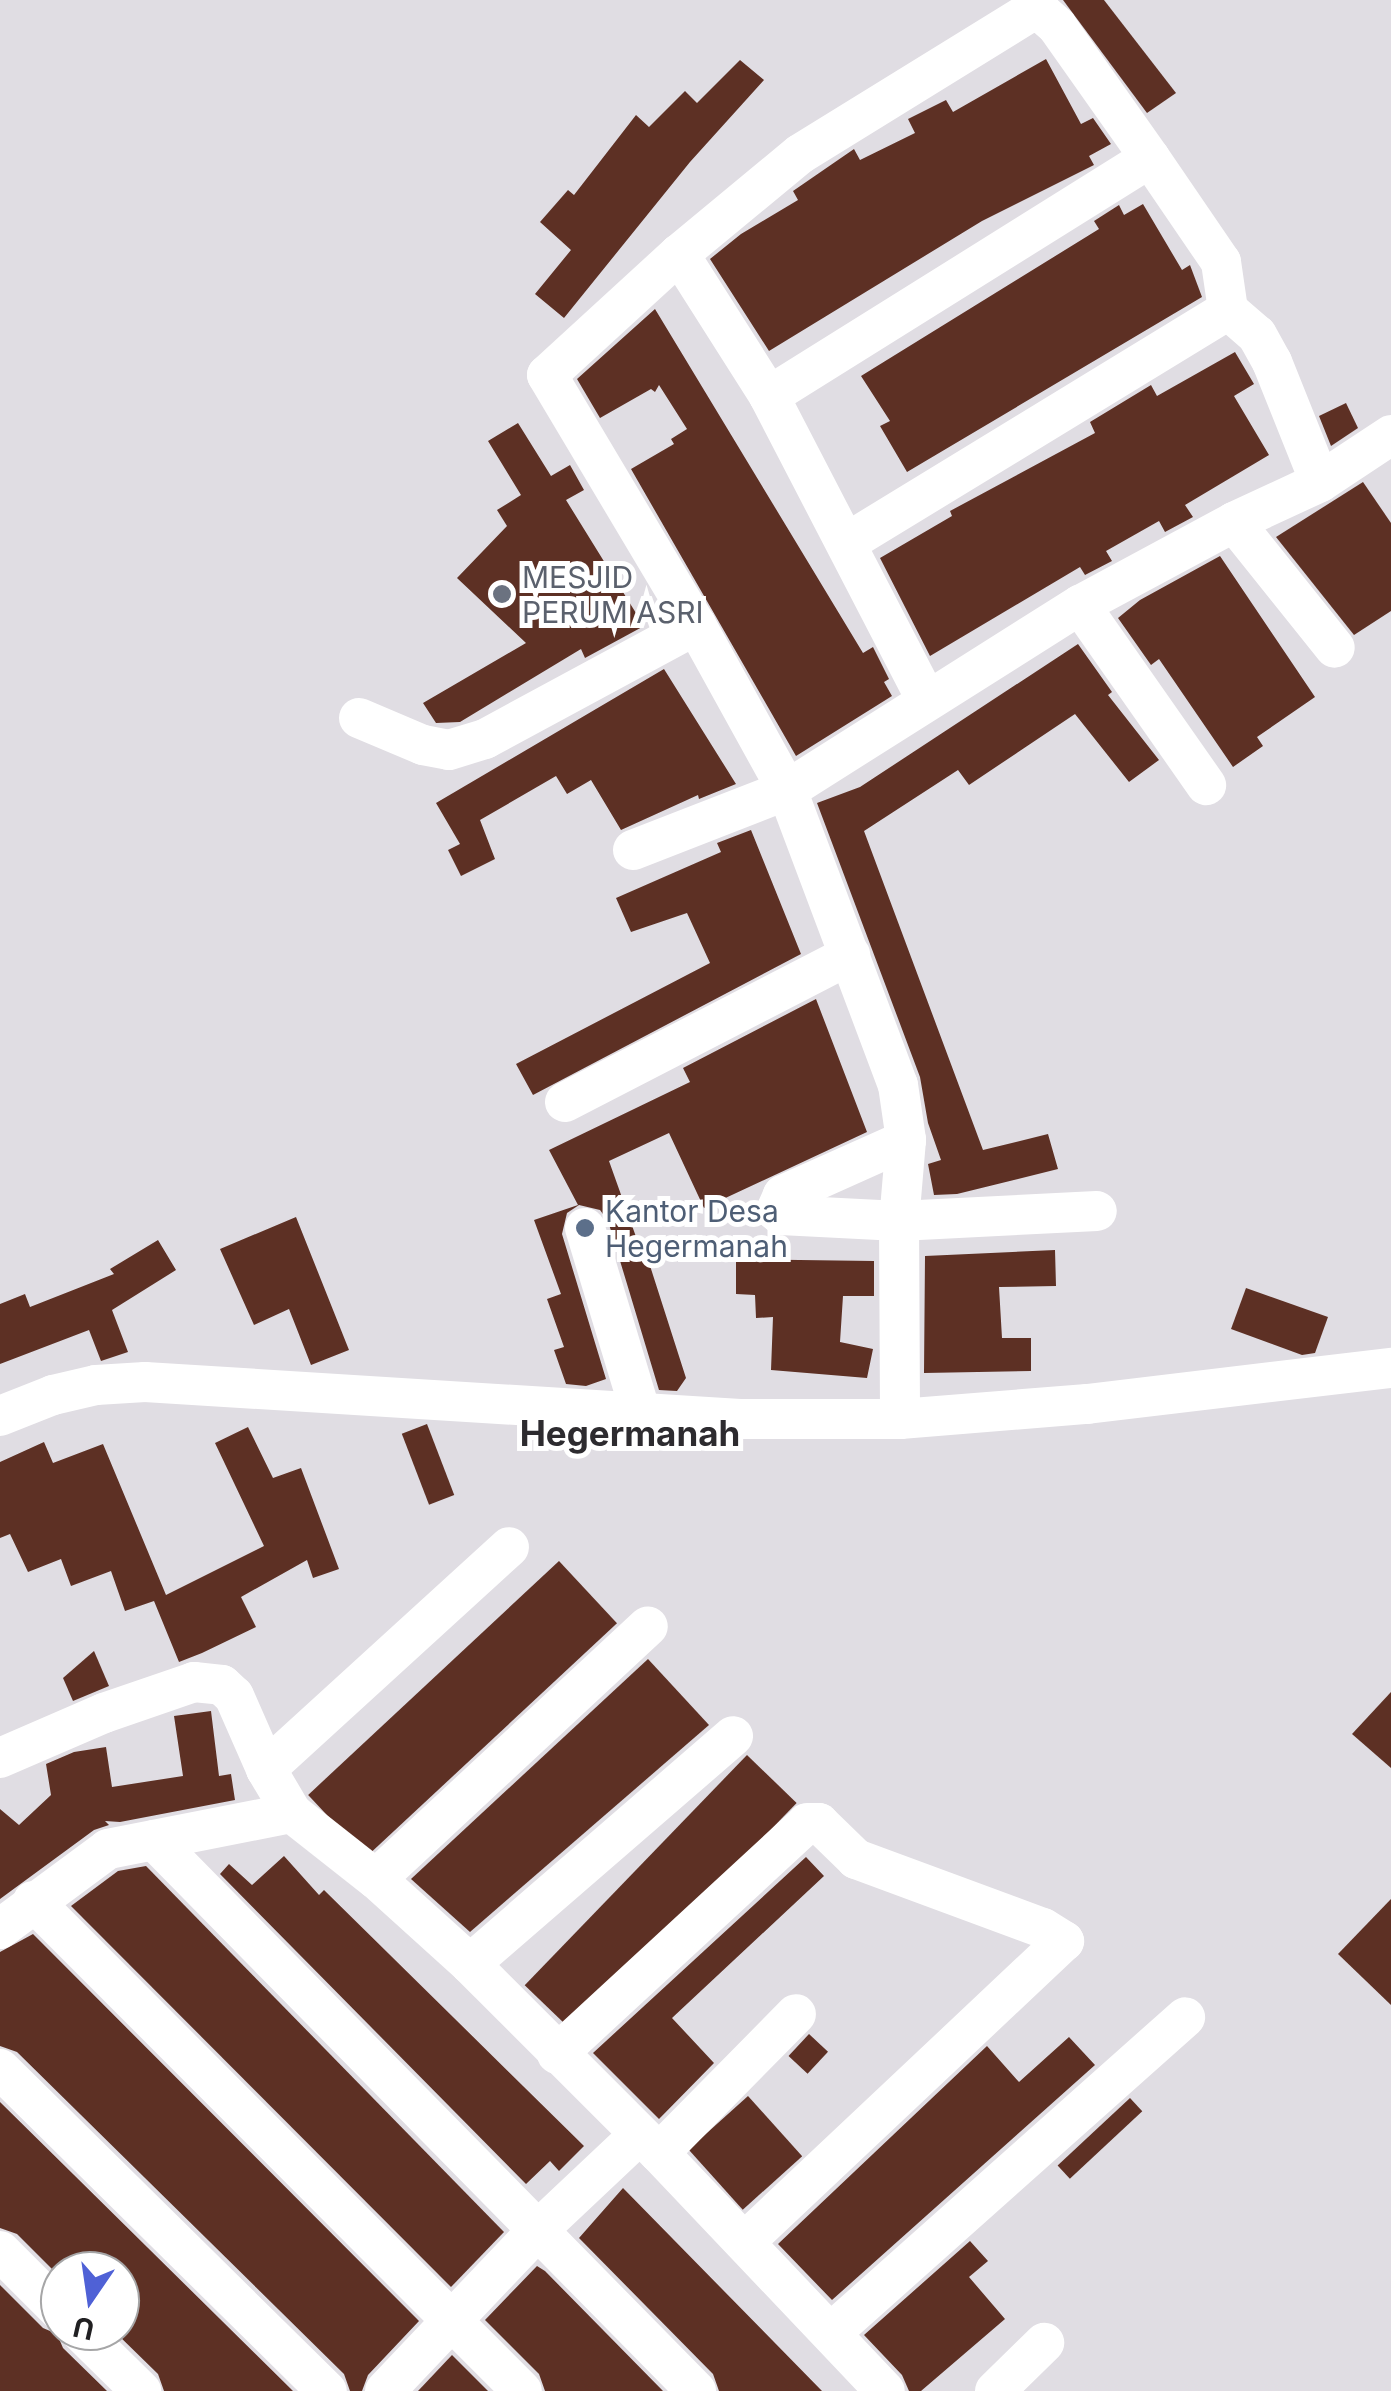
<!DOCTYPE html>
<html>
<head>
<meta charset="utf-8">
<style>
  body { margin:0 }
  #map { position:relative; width:1391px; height:2391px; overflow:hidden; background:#e0dde3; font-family:Inter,sans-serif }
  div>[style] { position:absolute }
  .building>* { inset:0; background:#5d3024; transform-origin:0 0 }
  .minor>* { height:40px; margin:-20px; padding:0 20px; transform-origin:20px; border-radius:20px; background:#fff }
  .dots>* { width:28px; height:28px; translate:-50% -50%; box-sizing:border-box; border:5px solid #fff; border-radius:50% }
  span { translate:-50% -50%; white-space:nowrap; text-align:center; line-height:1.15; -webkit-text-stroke:10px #fff; paint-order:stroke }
  .worship-label { font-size:30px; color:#5b616d }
  .left { translate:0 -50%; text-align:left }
  .service-label { font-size:30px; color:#4e5e75 }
  .quarter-label { font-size:35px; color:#2d2b2f; font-weight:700 }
  .north { position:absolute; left:40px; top:2251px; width:100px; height:100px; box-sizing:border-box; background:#fff; border:2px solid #a6a6a7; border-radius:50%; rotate:193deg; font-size:28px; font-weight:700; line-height:40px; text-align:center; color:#212022 }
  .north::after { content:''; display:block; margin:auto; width:35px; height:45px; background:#4f61d6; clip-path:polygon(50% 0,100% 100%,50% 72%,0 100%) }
</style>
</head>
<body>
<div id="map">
  <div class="building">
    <i style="clip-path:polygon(1063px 0,1104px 0,1176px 93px,1147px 113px)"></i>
    <i style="clip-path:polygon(1046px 59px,1081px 124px,1093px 118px,1111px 144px,1089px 156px,1094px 165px,982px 221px,769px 351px,710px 259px,741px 234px,798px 200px,793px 191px,854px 149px,860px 160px,915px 133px,908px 119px,946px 100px,953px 112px)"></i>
    <i style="clip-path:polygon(740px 60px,764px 80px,690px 162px,564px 318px,535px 294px,571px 250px,540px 222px,568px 190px,574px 195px,636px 115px,649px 127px,685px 91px,697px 103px)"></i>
    <i style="clip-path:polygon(1143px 204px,1182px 270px,1190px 265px,1202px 297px,907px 472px,880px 426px,890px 421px,861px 376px,1099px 229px,1094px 221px,1119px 205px,1124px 215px)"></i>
    <i style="clip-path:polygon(655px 309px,863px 653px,873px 647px,889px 679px,884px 682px,892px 696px,796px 756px,631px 469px,674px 444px,671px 439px,687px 429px,659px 385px,655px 392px,651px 389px,600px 418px,577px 379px)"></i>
    <i style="clip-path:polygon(1235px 352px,1254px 384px,1234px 396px,1269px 455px,1185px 505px,1193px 517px,1165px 532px,1159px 521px,1106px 551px,1112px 561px,1085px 575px,1080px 567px,930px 656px,880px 558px,952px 516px,950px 511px,1095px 433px,1090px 422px,1151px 385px,1157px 396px)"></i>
    <i style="clip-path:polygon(1346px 403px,1358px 428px,1331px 446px,1319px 416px)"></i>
    <i style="clip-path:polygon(518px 423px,551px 476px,570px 465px,584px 490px,566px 500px,644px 626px,585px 658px,581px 649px,460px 722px,436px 723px,423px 703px,526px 643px,457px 578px,507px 526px,497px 510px,521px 495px,488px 441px)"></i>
    <i style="clip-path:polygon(1363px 482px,1391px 523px,1391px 611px,1354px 635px,1276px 537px)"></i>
    <i style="clip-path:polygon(1220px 556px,1315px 697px,1257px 737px,1263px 746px,1233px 767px,1159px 659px,1151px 665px,1118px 618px,1140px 600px)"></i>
    <i style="clip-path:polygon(1078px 644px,1112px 692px,1108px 695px,1159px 760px,1129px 782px,1075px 714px,969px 785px,958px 770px,864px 831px,983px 1150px,1048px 1134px,1058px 1169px,957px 1194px,934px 1195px,928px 1164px,941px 1160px,928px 1123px,920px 1077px,817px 803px,860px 787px)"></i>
    <i style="clip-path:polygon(664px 669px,736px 784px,699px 799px,698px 795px,621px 830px,591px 780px,567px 794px,556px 776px,480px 820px,495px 859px,461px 876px,448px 850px,460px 844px,436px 803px)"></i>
    <i style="clip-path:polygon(751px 830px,801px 954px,533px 1095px,516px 1064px,710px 963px,687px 913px,631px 932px,616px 898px,721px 852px,717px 843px)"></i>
    <i style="clip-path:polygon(816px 999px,867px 1132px,704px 1208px,669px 1133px,609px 1161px,640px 1248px,644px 1247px,686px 1378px,677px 1391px,659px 1390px,608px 1221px,600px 1210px,579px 1205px,567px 1213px,562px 1234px,606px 1379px,586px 1386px,566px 1384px,554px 1350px,564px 1347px,547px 1299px,561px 1294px,534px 1220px,578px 1205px,549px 1150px,690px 1082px,683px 1068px)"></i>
    <i style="clip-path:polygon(296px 1217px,349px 1350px,311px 1365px,289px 1309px,254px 1325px,220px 1249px)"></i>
    <i style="clip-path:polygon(158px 1240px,176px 1270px,112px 1310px,128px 1352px,101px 1361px,89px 1330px,0 1364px,0 1304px,25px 1294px,30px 1307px,114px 1274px,110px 1269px)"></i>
    <i style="clip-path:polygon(1055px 1250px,1056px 1286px,999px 1287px,1002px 1338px,1031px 1338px,1031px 1371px,924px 1373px,925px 1256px)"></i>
    <i style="clip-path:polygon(736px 1259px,874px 1261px,874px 1296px,843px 1296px,840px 1342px,873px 1349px,867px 1378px,771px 1370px,773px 1317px,756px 1318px,755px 1295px,736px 1294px)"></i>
    <i style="clip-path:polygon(1246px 1288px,1328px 1317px,1315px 1353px,1302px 1355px,1231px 1329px)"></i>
    <i style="left:427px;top:1424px;width:76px;height:27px;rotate:69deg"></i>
    <i style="clip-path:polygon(248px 1427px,273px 1478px,301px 1468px,339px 1569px,313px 1578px,307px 1560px,241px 1597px,256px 1627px,202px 1653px,179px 1662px,154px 1601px,125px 1611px,111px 1571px,71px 1586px,61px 1559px,28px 1572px,10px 1534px,0 1538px,0 1462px,44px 1442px,53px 1463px,103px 1444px,166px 1595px,264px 1546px,215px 1443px)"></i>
    <i style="left:559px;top:1561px;width:85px;height:343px;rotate:47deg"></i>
    <i style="clip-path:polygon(94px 1651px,109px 1686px,73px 1701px,63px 1678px)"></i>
    <i style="clip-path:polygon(648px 1659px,709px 1725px,470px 1932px,411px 1879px)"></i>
    <i style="clip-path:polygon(1391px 1692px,1391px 1768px,1352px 1734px)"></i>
    <i style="clip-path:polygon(211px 1711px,219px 1776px,231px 1774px,235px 1800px,120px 1822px,105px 1821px,109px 1825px,94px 1830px,0 1899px,0 1809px,19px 1825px,51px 1795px,46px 1764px,74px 1752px,106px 1747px,112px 1787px,183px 1776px,174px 1716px)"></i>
    <i style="left:747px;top:1755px;width:69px;height:320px;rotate:44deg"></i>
    <i style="clip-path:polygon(284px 1856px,319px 1895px,324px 1890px,584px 2146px,559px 2171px,550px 2161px,526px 2184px,220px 1874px,229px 1864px,252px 1885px)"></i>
    <i style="clip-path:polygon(806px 1857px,824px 1876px,672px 2018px,714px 2063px,659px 2119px,593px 2053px)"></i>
    <i style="clip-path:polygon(146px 1866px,504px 2232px,451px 2287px,71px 1906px,118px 1871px)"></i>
    <i style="clip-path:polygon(1391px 1899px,1391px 2005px,1338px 1954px)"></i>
    <i style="clip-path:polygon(33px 1934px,419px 2321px,368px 2375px,362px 2391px,350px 2391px,344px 2374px,17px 2052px,0 2046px,0 1952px)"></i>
    <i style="left:809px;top:2034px;width:26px;height:30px;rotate:43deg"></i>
    <i style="clip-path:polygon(1069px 2037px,1095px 2065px,832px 2300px,778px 2244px,987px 2046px,1019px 2082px)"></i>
    <i style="left:748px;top:2096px;width:81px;height:80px;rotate:48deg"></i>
    <i style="left:1130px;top:2098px;width:18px;height:99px;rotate:47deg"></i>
    <i style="clip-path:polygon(0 2102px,293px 2391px,164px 2391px,158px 2374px,114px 2331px,120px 2331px,120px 2271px,60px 2271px,60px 2277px,17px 2234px,0 2228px)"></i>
    <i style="clip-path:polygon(623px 2188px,822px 2391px,719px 2391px,713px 2374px,579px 2238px)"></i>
    <i style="clip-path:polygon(970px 2241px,988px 2261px,969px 2277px,1005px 2319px,921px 2391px,909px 2391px,902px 2375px,864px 2335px)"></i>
    <i style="clip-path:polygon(537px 2266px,545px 2271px,663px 2391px,545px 2391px,539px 2374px,485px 2320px)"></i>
    <i style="clip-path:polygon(0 2285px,43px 2328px,57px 2334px,63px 2348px,107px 2391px,0 2391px)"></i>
    <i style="clip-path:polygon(452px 2355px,488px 2391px,418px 2391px)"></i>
  </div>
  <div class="minor">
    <i style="left:1150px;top:158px;width:126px;rotate:55.7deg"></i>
    <i style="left:1221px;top:262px;width:49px;rotate:81.7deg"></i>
    <i style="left:1228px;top:310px;width:38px;rotate:41deg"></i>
    <i style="left:1257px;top:335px;width:31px;rotate:61deg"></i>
    <i style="left:1272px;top:362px;width:129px;rotate:68.2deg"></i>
    <i style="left:679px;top:254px;width:168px;rotate:57.6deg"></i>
    <i style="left:769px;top:396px;width:341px;rotate:62.6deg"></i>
    <i style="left:769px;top:396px;width:449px;rotate:-32deg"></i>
    <i style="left:1150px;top:158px;width:161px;rotate:-125.2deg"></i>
    <i style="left:1057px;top:26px;width:18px;rotate:-139deg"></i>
    <i style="left:1043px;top:14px;width:13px;rotate:-171deg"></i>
    <i style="left:1030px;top:12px;width:270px;rotate:148.3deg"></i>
    <i style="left:800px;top:154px;width:157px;rotate:140.4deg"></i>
    <i style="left:679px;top:254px;width:179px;rotate:137.5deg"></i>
    <i style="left:547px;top:375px;width:291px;rotate:59.2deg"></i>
    <i style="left:696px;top:625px;width:188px;rotate:61.1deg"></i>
    <i style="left:787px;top:790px;width:315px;rotate:69.4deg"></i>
    <i style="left:898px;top:1085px;width:56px;rotate:81.7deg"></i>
    <i style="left:906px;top:1140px;width:81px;rotate:94.9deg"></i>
    <i style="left:899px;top:1221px;width:198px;rotate:89.7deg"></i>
    <i style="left:1234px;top:522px;width:161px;rotate:51.3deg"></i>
    <i style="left:848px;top:542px;width:445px;rotate:-31.4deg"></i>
    <i style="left:1080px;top:605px;width:220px;rotate:55deg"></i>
    <i style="left:359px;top:718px;width:69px;rotate:22.9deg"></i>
    <i style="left:423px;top:745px;width:26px;rotate:11deg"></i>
    <i style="left:449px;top:750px;width:38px;rotate:-17deg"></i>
    <i style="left:485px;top:739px;width:240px;rotate:-28.4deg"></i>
    <i style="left:633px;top:850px;width:165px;rotate:-21.3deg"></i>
    <i style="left:787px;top:790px;width:347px;rotate:-32.3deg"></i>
    <i style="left:1080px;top:605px;width:175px;rotate:-28.3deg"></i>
    <i style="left:1234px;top:522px;width:95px;rotate:-24.9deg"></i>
    <i style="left:1320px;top:482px;width:85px;rotate:-33.5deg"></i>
    <i style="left:565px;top:1102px;width:321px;rotate:-27.3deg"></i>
    <i style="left:906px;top:1140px;width:135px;rotate:155.9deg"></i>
    <i style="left:783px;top:1195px;width:17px;rotate:114deg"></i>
    <i style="left:776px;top:1211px;width:6px;rotate:39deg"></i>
    <i style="left:781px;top:1215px;width:118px;rotate:2.9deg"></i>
    <i style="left:899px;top:1221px;width:198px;rotate:-2.9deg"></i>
    <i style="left:585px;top:1228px;width:193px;rotate:73.2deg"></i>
    <i style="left:0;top:1416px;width:57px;rotate:-21.6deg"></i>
    <i style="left:53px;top:1395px;width:44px;rotate:-13.1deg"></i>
    <i style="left:96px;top:1385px;width:49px;rotate:-3.5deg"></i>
    <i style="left:145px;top:1382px;width:596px;rotate:3.56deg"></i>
    <i style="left:740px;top:1419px;width:160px"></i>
    <i style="left:900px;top:1419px;width:188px;rotate:-4.6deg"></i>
    <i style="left:1087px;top:1404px;width:306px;rotate:-6.8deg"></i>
    <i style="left:0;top:1758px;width:113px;rotate:-23.4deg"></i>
    <i style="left:104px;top:1713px;width:95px;rotate:-19deg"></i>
    <i style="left:194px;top:1682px;width:28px;rotate:6deg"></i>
    <i style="left:222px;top:1685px;width:16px;rotate:43deg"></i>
    <i style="left:234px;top:1696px;width:80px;rotate:66.3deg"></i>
    <i style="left:266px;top:1769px;width:51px;rotate:59.4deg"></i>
    <i style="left:292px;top:1813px;width:107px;rotate:38.2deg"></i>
    <i style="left:376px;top:1879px;width:127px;rotate:42.1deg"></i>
    <i style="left:470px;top:1964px;width:267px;rotate:45deg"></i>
    <i style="left:659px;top:2153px;width:328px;rotate:46.5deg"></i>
    <i style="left:266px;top:1769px;width:329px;rotate:-42.4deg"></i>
    <i style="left:154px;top:1840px;width:773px;rotate:45.47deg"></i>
    <i style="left:376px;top:1879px;width:371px;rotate:-42.9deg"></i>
    <i style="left:33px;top:1901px;width:692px;rotate:45.06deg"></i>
    <i style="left:0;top:1929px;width:134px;rotate:-36.5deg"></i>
    <i style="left:108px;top:1849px;width:187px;rotate:-11.1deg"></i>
    <i style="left:470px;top:1964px;width:348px;rotate:-40.9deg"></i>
    <i style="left:557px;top:2054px;width:340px;rotate:-42.7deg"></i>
    <i style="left:807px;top:1823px;width:12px"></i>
    <i style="left:819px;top:1823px;width:52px;rotate:44.2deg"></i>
    <i style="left:856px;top:1859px;width:199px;rotate:20.3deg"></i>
    <i style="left:1043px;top:1928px;width:25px;rotate:32deg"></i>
    <i style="left:1064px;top:1941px;width:439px;rotate:136.7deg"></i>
    <i style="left:0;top:2069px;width:459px;rotate:44.6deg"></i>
    <i style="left:659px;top:2153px;width:195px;rotate:-45.4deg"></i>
    <i style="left:0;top:2251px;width:85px;rotate:45deg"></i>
    <i style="left:80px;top:2331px;width:86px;rotate:44.5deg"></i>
    <i style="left:832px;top:2332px;width:473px;rotate:-41.7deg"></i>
    <i style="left:385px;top:2391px;width:219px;rotate:-46.5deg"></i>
    <i style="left:536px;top:2232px;width:140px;rotate:-43.3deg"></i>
    <i style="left:995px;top:2391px;width:69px;rotate:-44.4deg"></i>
  </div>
  <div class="dots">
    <i style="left:502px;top:594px;background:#6b7280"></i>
    <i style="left:585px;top:1228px;background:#5c6f8a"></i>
  </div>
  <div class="worship-label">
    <span class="left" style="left:522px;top:594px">MESJID<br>PERUM ASRI</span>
  </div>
  <div class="service-label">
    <span class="left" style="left:605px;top:1228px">Kantor Desa<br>Hegermanah</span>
  </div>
  <div class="quarter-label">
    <span style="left:630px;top:1433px">Hegermanah</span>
  </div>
  <div class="north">U</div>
</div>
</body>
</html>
